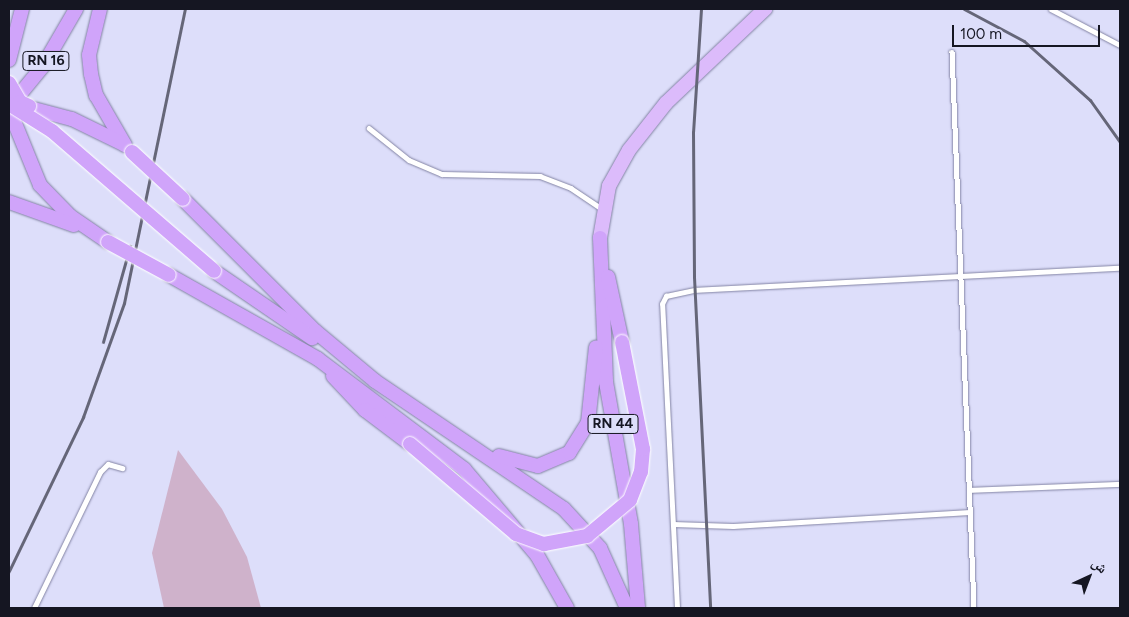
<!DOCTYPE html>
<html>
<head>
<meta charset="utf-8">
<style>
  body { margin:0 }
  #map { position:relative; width:1129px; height:617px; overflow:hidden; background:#dddefa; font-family:Figtree,"Noto Naskh Arabic",sans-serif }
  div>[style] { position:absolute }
  .green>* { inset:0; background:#cfb2cb }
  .roads { filter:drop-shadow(0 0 1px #8384a4) drop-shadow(0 0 1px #8384a4) }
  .service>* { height:4.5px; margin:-2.25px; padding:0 2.25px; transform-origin:2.25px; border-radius:2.25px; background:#fff }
  .primary>* { height:14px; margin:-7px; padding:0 7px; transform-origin:7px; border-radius:7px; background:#dcbbfb }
  .trunk>* { height:14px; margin:-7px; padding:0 7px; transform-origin:7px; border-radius:7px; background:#d0a4fa }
  .rail>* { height:3px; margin:-1.5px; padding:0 1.5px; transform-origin:1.5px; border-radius:1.5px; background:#656678 }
  .bridges { filter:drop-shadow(0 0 1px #fff) drop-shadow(0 0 1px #fff) }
  .trunk-bridge>* { height:14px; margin:-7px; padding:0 7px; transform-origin:7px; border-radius:7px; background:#d0a4fa }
  span { translate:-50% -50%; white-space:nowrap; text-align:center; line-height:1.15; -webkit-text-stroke:4.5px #dddefa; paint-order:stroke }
  .shield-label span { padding:1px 4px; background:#dddefa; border:1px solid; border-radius:4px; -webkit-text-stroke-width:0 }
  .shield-label { font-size:14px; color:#151622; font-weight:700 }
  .frame { position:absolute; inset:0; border:10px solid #151622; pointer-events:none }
  .north { position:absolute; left:1064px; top:552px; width:50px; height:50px; -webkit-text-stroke:4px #dddefa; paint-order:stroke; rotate:43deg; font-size:14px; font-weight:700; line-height:20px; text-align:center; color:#151622 }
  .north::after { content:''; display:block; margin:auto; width:18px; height:22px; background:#151622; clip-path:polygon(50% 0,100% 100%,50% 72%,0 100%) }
  .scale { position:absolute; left:952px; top:25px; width:148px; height:22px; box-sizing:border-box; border:2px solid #151622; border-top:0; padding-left:6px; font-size:15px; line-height:18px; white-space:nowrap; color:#151622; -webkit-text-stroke:4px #dddefa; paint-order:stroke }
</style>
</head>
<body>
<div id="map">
  <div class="green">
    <i style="clip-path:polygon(178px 450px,222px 509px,247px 557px,261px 608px,164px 608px,152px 553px)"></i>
  </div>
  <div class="roads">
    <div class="service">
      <i style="left:1051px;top:9px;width:78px;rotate:27.6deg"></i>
      <i style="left:952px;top:52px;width:556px;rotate:87.73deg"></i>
      <i style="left:369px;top:128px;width:51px;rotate:38.7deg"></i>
      <i style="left:409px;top:160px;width:36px;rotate:23deg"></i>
      <i style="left:442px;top:174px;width:98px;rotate:1.2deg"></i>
      <i style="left:540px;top:176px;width:33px;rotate:21deg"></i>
      <i style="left:571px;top:188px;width:37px;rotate:34deg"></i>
      <i style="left:969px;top:490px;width:151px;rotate:-2.3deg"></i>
      <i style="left:673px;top:524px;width:60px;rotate:1.9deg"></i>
      <i style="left:733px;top:526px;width:237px;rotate:-3.4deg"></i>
      <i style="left:34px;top:608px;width:151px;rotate:-64.1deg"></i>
      <i style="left:100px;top:472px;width:11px;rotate:-45deg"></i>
      <i style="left:108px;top:464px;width:15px;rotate:16deg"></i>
      <i style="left:677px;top:608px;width:304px;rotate:-92.8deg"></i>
      <i style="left:662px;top:304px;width:9px;rotate:-63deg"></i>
      <i style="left:666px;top:296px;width:30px;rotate:-12deg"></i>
      <i style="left:695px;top:290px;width:426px;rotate:-3deg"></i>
    </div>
    <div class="primary">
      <i style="left:600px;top:238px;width:53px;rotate:-80.2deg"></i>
      <i style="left:609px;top:186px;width:41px;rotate:-60.9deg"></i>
      <i style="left:629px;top:150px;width:60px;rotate:-51.8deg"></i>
      <i style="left:666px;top:103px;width:137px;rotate:-43.5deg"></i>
    </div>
    <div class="trunk">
      <i style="left:100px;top:9px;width:47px;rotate:103.4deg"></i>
      <i style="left:89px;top:55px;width:19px;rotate:84deg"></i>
      <i style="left:91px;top:74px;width:22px;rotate:77deg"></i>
      <i style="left:96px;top:95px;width:58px;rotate:59.9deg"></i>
      <i style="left:9px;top:60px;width:53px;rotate:-75.7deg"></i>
      <i style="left:11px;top:105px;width:50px;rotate:-50.6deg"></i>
      <i style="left:43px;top:66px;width:66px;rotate:-59.9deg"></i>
      <i style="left:9px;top:109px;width:82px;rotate:67.8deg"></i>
      <i style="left:40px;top:185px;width:43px;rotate:45.9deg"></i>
      <i style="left:70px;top:216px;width:46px;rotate:34.4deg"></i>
      <i style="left:19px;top:113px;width:12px;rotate:-24deg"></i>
      <i style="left:30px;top:108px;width:43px;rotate:14.7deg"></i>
      <i style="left:72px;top:119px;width:57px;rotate:26.1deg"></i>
      <i style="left:183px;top:199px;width:187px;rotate:45deg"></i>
      <i style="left:315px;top:331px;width:78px;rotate:39.8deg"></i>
      <i style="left:375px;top:381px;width:228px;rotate:34.1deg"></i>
      <i style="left:564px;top:509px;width:53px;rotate:47.3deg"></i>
      <i style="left:600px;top:548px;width:66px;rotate:65.8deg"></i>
      <i style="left:9px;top:202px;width:69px;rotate:19.5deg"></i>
      <i style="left:600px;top:238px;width:144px;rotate:87.6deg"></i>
      <i style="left:606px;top:382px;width:144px;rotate:80deg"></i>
      <i style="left:631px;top:524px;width:84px;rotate:85.2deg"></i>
      <i style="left:214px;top:271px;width:119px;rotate:34.4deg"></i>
      <i style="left:169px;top:275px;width:171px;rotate:29.4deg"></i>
      <i style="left:318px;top:359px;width:183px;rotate:37deg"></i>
      <i style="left:464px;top:469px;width:113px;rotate:49.7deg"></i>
      <i style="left:537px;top:555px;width:61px;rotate:60.5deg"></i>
      <i style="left:608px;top:277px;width:66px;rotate:77.8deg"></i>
      <i style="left:333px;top:376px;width:47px;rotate:46.7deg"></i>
      <i style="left:365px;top:410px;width:56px;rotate:37.1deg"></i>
      <i style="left:499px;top:456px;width:40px;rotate:14.4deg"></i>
      <i style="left:538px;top:466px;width:34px;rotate:-23deg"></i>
      <i style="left:569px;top:453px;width:36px;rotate:-58deg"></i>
      <i style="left:588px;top:423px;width:76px;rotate:-84deg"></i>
    </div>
  </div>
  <div class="rail">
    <i style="left:701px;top:9px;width:123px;rotate:93.7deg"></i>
    <i style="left:693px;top:132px;width:145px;rotate:89.6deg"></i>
    <i style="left:694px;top:277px;width:331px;rotate:87.2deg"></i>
    <i style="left:964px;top:9px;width:68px;rotate:28.1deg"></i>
    <i style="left:1024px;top:41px;width:89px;rotate:41.8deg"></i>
    <i style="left:1090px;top:100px;width:52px;rotate:54.5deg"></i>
    <i style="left:103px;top:342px;width:100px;rotate:-74.3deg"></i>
    <i style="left:9px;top:571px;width:171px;rotate:-64.3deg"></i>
    <i style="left:83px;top:417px;width:121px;rotate:-70.2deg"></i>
    <i style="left:124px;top:303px;width:300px;rotate:-78.3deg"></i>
  </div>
  <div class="bridges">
    <div class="trunk-bridge">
      <i style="left:9px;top:83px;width:22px;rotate:60deg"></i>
      <i style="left:20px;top:102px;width:10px;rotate:24deg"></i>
      <i style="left:9px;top:104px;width:51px;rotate:32.1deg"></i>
      <i style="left:52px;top:131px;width:214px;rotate:40.8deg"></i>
      <i style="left:132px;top:152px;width:69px;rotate:42.7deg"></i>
      <i style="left:108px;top:242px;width:69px;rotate:28.4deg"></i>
      <i style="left:410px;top:444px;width:139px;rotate:40.3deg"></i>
      <i style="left:516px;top:534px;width:30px;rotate:20deg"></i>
      <i style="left:544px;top:544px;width:44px;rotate:-10.5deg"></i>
      <i style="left:587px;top:536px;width:56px;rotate:-39.9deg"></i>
      <i style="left:630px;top:500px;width:30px;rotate:-69deg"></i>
      <i style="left:641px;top:472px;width:23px;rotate:-85deg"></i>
      <i style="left:643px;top:449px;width:109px;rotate:-101.1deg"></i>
    </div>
  </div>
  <div class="shield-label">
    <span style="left:46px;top:61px">RN 16</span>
    <span style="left:613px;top:424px">RN 44</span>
  </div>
  <div class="frame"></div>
  <div class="north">ش</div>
  <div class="scale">100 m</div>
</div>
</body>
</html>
